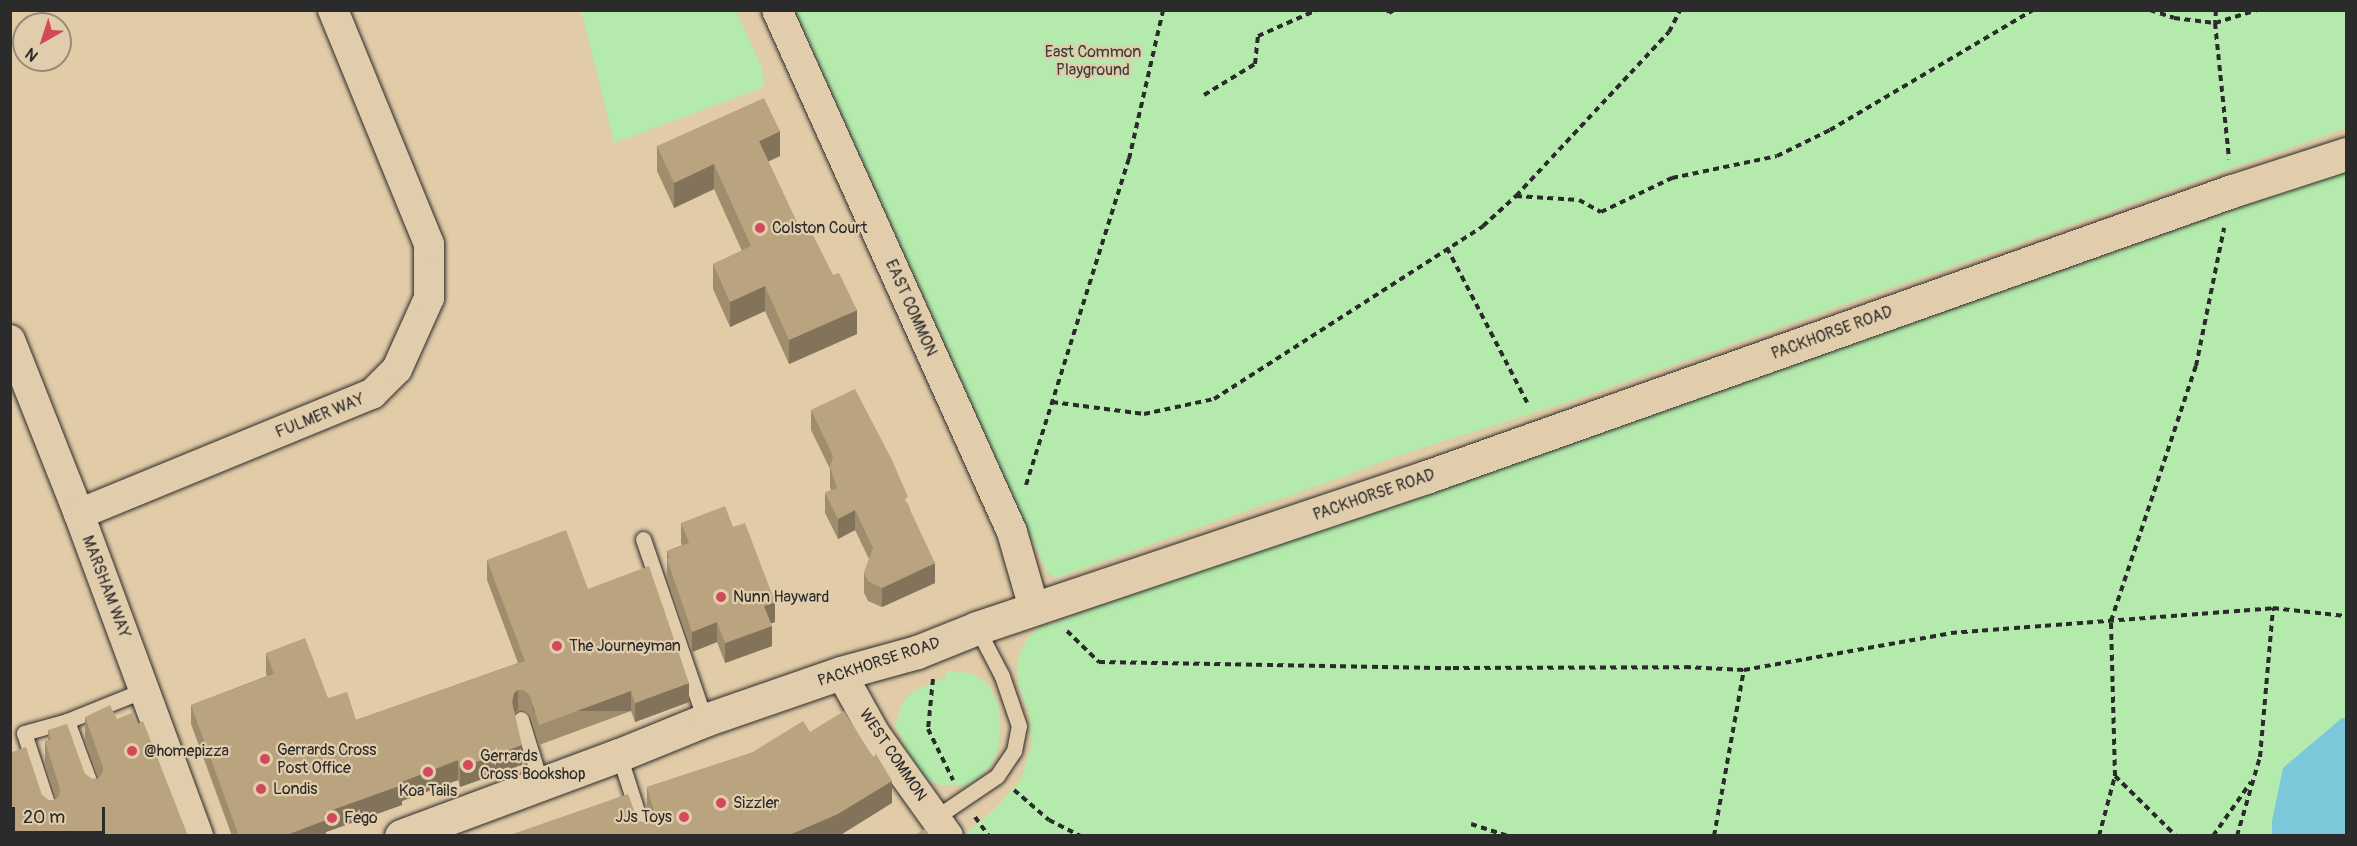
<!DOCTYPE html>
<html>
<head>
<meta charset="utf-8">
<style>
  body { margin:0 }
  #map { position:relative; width:2357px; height:846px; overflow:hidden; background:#e2cca8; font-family:Pangolin,sans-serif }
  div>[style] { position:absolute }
  .green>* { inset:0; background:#b4eaac }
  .water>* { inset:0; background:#7cc8db }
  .path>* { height:4px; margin-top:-2px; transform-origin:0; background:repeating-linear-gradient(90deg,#2b2b2b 0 6px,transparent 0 10.5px) }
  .roads { filter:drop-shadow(0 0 2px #2b2b2b) drop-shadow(0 0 2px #2b2b2b) }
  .lane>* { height:15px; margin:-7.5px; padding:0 7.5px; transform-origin:7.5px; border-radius:7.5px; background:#e1cdab }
  .street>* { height:30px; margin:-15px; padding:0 15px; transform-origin:15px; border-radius:15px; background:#e1cdab }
  .secondary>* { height:33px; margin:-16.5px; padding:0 16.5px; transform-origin:16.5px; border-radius:16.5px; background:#e1cdab }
  .wall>* { inset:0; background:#a08d6e }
  .shaded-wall>* { inset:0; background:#82735a; transform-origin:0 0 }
  .building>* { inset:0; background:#baa480 }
  .dots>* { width:16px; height:16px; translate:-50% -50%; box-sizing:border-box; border:3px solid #e1cdab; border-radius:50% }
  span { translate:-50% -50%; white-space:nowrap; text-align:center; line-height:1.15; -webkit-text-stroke:4.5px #e1cdab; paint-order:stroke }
  .park-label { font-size:16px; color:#393e38 }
  .poi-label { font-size:16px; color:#2b2b2b }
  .left { translate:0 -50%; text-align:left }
  .right { translate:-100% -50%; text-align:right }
  .street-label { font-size:16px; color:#2b2b2b }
  .frame { position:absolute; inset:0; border:12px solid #2b2b2b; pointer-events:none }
  .north { position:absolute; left:12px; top:12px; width:60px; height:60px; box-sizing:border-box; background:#e1cdab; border:2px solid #988c78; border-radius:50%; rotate:219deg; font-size:16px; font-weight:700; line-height:24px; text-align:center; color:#2b2b2b }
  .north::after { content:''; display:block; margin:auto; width:21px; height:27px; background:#d1495b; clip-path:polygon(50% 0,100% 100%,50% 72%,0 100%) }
  .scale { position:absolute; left:12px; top:807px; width:93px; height:27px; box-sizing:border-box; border:3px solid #2b2b2b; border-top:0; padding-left:8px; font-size:18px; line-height:21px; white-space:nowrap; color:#2b2b2b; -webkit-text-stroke:4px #e1cdab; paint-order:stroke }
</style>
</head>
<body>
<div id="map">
  <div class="green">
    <i style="clip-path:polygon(581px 11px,736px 11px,762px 68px,764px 87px,614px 143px)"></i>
    <i style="clip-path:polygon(795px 11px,2346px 11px,2346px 128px,1574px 400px,1400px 455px,1334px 480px,1056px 578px,1047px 572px)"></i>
    <i style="clip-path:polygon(2346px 170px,2346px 719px,2342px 718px,2272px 821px,2272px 835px,968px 836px,966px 833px,996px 808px,1021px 779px,1031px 746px,1030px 716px,1018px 684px,1017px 668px,1019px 655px,1027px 639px,1039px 628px,1426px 489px,1959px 307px)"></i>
    <i style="clip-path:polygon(947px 671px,970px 673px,983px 680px,991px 688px,1000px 711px,999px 745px,994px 761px,984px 773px,968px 785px,941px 785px,926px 779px,915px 767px,895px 726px,902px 703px,912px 692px,945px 677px)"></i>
  </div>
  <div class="water">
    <i style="clip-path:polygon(2342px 718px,2346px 719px,2346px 835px,2272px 835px,2272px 821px,2283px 768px)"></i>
  </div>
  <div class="path">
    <i style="left:1388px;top:10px;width:3px;rotate:72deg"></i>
    <i style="left:1389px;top:13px;width:6px;rotate:-31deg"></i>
    <i style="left:2150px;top:10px;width:25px;rotate:18deg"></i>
    <i style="left:2174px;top:18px;width:41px;rotate:7deg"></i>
    <i style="left:2215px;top:23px;width:44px;rotate:-17.2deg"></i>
    <i style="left:2216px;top:10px;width:13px;rotate:94deg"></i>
    <i style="left:2215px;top:23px;width:137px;rotate:84.1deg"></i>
    <i style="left:1204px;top:95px;width:60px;rotate:-31.3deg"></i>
    <i style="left:1255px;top:64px;width:28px;rotate:-84deg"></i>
    <i style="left:1258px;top:36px;width:64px;rotate:-23.8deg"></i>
    <i style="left:1516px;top:196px;width:63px;rotate:3.6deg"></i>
    <i style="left:1579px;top:200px;width:25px;rotate:29deg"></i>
    <i style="left:1601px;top:212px;width:79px;rotate:-25.6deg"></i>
    <i style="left:1672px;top:178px;width:107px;rotate:-11.8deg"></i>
    <i style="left:1777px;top:156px;width:59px;rotate:-26.1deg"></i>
    <i style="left:1830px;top:130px;width:236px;rotate:-30.6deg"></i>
    <i style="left:1447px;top:248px;width:178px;rotate:62.6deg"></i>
    <i style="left:1052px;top:402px;width:93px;rotate:7.4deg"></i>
    <i style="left:1144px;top:414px;width:72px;rotate:-12.1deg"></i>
    <i style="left:1214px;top:399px;width:320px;rotate:-32.7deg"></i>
    <i style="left:1483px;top:226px;width:45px;rotate:-42.3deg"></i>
    <i style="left:1516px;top:196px;width:224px;rotate:-47deg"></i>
    <i style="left:1669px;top:32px;width:25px;rotate:-63deg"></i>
    <i style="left:1026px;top:485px;width:342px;rotate:-72.5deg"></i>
    <i style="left:1129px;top:159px;width:153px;rotate:-77.1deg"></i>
    <i style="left:1067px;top:631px;width:45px;rotate:44.1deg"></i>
    <i style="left:1099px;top:662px;width:354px;rotate:1deg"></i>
    <i style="left:1453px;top:668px;width:232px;rotate:-0.2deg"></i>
    <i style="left:1685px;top:667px;width:59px;rotate:2.9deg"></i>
    <i style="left:1744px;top:670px;width:210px;rotate:-10.1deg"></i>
    <i style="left:1951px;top:633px;width:323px;rotate:-4.4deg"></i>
    <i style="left:2273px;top:608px;width:73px;rotate:6.3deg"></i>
    <i style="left:933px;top:679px;width:50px;rotate:95.7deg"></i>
    <i style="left:928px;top:729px;width:57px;rotate:63.9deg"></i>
    <i style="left:2115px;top:776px;width:86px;rotate:44.5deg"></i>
    <i style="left:1014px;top:790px;width:46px;rotate:40.6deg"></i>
    <i style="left:1049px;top:820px;width:35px;rotate:27deg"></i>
    <i style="left:975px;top:817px;width:24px;rotate:54deg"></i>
    <i style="left:1471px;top:824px;width:38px;rotate:18deg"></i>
    <i style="left:1714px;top:836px;width:169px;rotate:-79.8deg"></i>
    <i style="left:2099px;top:836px;width:62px;rotate:-75.1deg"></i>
    <i style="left:2115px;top:776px;width:155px;rotate:-91.5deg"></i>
    <i style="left:2111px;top:621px;width:269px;rotate:-71.6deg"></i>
    <i style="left:2196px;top:366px;width:141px;rotate:-78.5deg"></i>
    <i style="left:2213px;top:836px;width:66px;rotate:-54.9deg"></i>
    <i style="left:2237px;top:836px;width:82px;rotate:-73.8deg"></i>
    <i style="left:2260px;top:757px;width:150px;rotate:-85deg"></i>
  </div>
  <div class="roads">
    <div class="lane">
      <i style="left:643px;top:539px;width:191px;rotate:71.1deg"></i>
      <i style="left:521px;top:719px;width:68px;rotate:72.9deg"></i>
      <i style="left:67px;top:721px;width:78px;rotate:69.7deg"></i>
      <i style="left:619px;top:755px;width:85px;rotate:72.2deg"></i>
      <i style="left:51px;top:815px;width:86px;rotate:-108.2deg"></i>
      <i style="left:24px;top:733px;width:45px;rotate:-15.6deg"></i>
      <i style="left:67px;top:721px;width:83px;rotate:-21.9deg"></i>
      <i style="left:935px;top:818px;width:75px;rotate:-34.1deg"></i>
      <i style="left:997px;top:776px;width:30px;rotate:-56deg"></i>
      <i style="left:1014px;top:751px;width:25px;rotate:-79deg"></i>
      <i style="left:1019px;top:726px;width:53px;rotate:-108.8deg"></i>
      <i style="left:1002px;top:676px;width:54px;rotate:-117.5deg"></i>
    </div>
    <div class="street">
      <i style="left:777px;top:10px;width:572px;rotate:65.76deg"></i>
      <i style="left:1012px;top:532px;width:79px;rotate:73.9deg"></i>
      <i style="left:10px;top:340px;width:187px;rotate:68.4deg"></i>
      <i style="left:79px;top:514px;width:343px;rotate:69.7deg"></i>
      <i style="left:79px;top:514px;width:317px;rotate:-22.3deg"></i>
      <i style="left:372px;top:394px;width:35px;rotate:-45deg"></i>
      <i style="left:397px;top:369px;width:78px;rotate:-65.7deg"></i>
      <i style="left:429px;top:298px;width:54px;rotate:-90deg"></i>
      <i style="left:429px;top:244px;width:253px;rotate:-112.3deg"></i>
      <i style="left:841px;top:673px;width:70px;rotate:60.9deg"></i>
      <i style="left:875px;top:734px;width:125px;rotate:54.4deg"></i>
    </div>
    <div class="secondary">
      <i style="left:401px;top:836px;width:233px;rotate:-20.4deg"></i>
      <i style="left:619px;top:755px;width:93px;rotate:-22.1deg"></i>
      <i style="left:705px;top:720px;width:144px;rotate:-19.1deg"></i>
      <i style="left:841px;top:673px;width:79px;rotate:-15.4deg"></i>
      <i style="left:917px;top:652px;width:65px;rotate:-21.8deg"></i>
      <i style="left:977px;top:628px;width:474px;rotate:-18.6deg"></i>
      <i style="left:1426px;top:477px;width:855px;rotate:-19.54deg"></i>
      <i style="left:2232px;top:191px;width:120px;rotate:-18deg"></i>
    </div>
  </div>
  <div class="wall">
    <i style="clip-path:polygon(657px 146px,780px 156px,768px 161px,799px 227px,857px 334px,789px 364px,765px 311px,730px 327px,713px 289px,713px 264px,742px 251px,714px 189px,674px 208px,657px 171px)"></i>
    <i style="clip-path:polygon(811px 410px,908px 504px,935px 583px,882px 607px,868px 601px,864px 593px,864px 573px,869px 559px,855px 530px,838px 539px,825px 513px,825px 493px,831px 490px,830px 487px,830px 469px,811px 430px)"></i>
    <i style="clip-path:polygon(681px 523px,733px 527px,775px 622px,771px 623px,772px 646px,725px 663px,717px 642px,692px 652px,667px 579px,667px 551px,682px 545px,681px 543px)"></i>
    <i style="clip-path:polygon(487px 560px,588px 589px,689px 702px,635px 722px,631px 711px,539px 745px,530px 716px,524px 710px,518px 710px,514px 712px,522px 765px,460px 787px,458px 780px,402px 801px,402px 805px,326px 832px,326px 836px,232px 836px,191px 724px,191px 705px,267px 676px,266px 673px,266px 653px,356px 720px,518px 663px,487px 580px)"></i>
    <i style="clip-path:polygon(85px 717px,117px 719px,188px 836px,10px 836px,42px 795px,48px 800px,53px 800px,56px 799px,45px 765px,45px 741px,48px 740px,48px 730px,85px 774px,92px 779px,98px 778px,85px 741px)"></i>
    <i style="clip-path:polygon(810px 732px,892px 803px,507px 836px,638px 821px,647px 823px,650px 821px,647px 809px,647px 787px,751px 753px)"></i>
  </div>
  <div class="shaded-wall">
    <i style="clip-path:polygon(780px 131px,780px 156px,759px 166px,759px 141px)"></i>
    <i style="clip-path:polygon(714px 164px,714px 189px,674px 208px,674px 183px)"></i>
    <i style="clip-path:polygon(765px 286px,765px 311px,730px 327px,730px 302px)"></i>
    <i style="clip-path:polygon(857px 310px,857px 334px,789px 364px,789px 340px)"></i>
    <i style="clip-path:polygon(855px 510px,855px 530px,838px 539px,838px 519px)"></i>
    <i style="clip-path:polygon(935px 563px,935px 583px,882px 607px,882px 588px)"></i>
    <i style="clip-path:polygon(775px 602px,775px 622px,764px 626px,764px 606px)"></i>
    <i style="clip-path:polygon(717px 622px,717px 642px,692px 652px,692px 632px)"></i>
    <i style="clip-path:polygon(772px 626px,772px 646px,725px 663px,725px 643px)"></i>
    <i style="clip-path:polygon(689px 683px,689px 702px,635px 722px,635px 703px)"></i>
    <i style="clip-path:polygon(518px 690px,518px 710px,514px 713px,512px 702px,514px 693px)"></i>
    <i style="left:631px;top:691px;width:20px;height:98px;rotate:90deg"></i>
    <i style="clip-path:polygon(522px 745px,522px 765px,460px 787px,460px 768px)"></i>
    <i style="clip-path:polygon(458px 760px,458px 780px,402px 801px,402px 805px,326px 832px,326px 836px,284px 836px,324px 813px)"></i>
    <i style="clip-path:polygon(892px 781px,892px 803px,839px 836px,787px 836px)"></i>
  </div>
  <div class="building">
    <i style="clip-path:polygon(764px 98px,780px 131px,759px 141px,799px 227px,807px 223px,833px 275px,839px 273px,857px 310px,789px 340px,765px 286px,730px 302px,713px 264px,751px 246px,714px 164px,674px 183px,657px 146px)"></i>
    <i style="clip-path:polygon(855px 389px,892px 460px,908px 497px,905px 499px,935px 563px,882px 588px,868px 581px,864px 573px,873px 548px,855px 510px,838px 519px,825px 493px,837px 488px,830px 467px,833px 456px,811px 410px)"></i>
    <i style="clip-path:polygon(725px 506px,733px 527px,745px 523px,775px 602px,764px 606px,772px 626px,725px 643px,717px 622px,692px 632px,667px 559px,670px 558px,667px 551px,689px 543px,681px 523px)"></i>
    <i style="clip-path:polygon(566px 530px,588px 589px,649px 566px,689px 683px,635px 703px,631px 691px,539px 725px,530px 696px,524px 690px,518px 690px,514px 693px,512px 702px,522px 745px,460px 768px,458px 760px,401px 782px,402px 785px,324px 813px,326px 820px,284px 836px,239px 836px,191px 705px,274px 674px,266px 653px,305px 638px,328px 698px,347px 692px,356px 720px,525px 661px,487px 560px)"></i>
    <i style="clip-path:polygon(110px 705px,117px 719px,132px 713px,137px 724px,143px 721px,188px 836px,10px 836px,10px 753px,26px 747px,42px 795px,48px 800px,53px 800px,59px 797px,60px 789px,45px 741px,51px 739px,48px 730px,67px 724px,85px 774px,92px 779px,98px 779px,103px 772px,103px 767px,85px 717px)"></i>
    <i style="clip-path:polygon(844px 711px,873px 757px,876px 754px,892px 781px,838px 814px,787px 836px,507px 836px,628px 794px,638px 821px,647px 823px,655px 815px,647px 787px,751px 753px,803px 721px,810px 732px)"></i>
    <i style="clip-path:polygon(925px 829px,929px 836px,913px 836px)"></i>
  </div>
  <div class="dots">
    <i style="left:760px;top:228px;background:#d1495b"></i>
    <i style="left:721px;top:597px;background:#d1495b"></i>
    <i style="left:557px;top:646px;background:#d1495b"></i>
    <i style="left:132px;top:751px;background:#d1495b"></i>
    <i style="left:265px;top:759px;background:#d1495b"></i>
    <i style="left:468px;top:765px;background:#d1495b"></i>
    <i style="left:428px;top:772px;background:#d1495b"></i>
    <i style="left:261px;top:789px;background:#d1495b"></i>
    <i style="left:721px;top:803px;background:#d1495b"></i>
    <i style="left:684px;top:817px;background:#d1495b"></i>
    <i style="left:332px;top:818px;background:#d1495b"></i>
  </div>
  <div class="park-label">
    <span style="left:1093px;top:61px">East Common<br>Playground</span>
  </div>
  <div class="poi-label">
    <span class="left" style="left:772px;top:228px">Colston Court</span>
    <span class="left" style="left:733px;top:597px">Nunn Hayward</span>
    <span class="left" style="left:569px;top:646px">The Journeyman</span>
    <span class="left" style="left:277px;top:759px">Gerrards Cross<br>Post Office</span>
    <span class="left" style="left:144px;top:751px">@homepizza</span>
    <span class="left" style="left:480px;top:765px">Gerrards<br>Cross Bookshop</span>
    <span class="left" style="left:273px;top:789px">Londis</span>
    <span style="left:428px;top:791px">Koa Tails</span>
    <span class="left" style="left:733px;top:803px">Sizzler</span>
    <span class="right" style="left:672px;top:817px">JJs Toys</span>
    <span class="left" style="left:344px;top:818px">Fego</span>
  </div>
  <div class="street-label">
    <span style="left:911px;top:308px;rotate:66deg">EAST COMMON</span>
    <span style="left:1832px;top:333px;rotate:-20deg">PACKHORSE ROAD</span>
    <span style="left:320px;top:416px;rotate:-22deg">FULMER WAY</span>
    <span style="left:1374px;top:495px;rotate:-19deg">PACKHORSE ROAD</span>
    <span style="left:106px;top:587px;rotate:69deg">MARSHAM WAY</span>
    <span style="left:879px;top:662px;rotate:-18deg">PACKHORSE ROAD</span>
    <span style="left:893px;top:755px;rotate:56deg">WEST COMMON</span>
  </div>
  <div class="frame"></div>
  <div class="north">N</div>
  <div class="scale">20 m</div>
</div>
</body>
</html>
